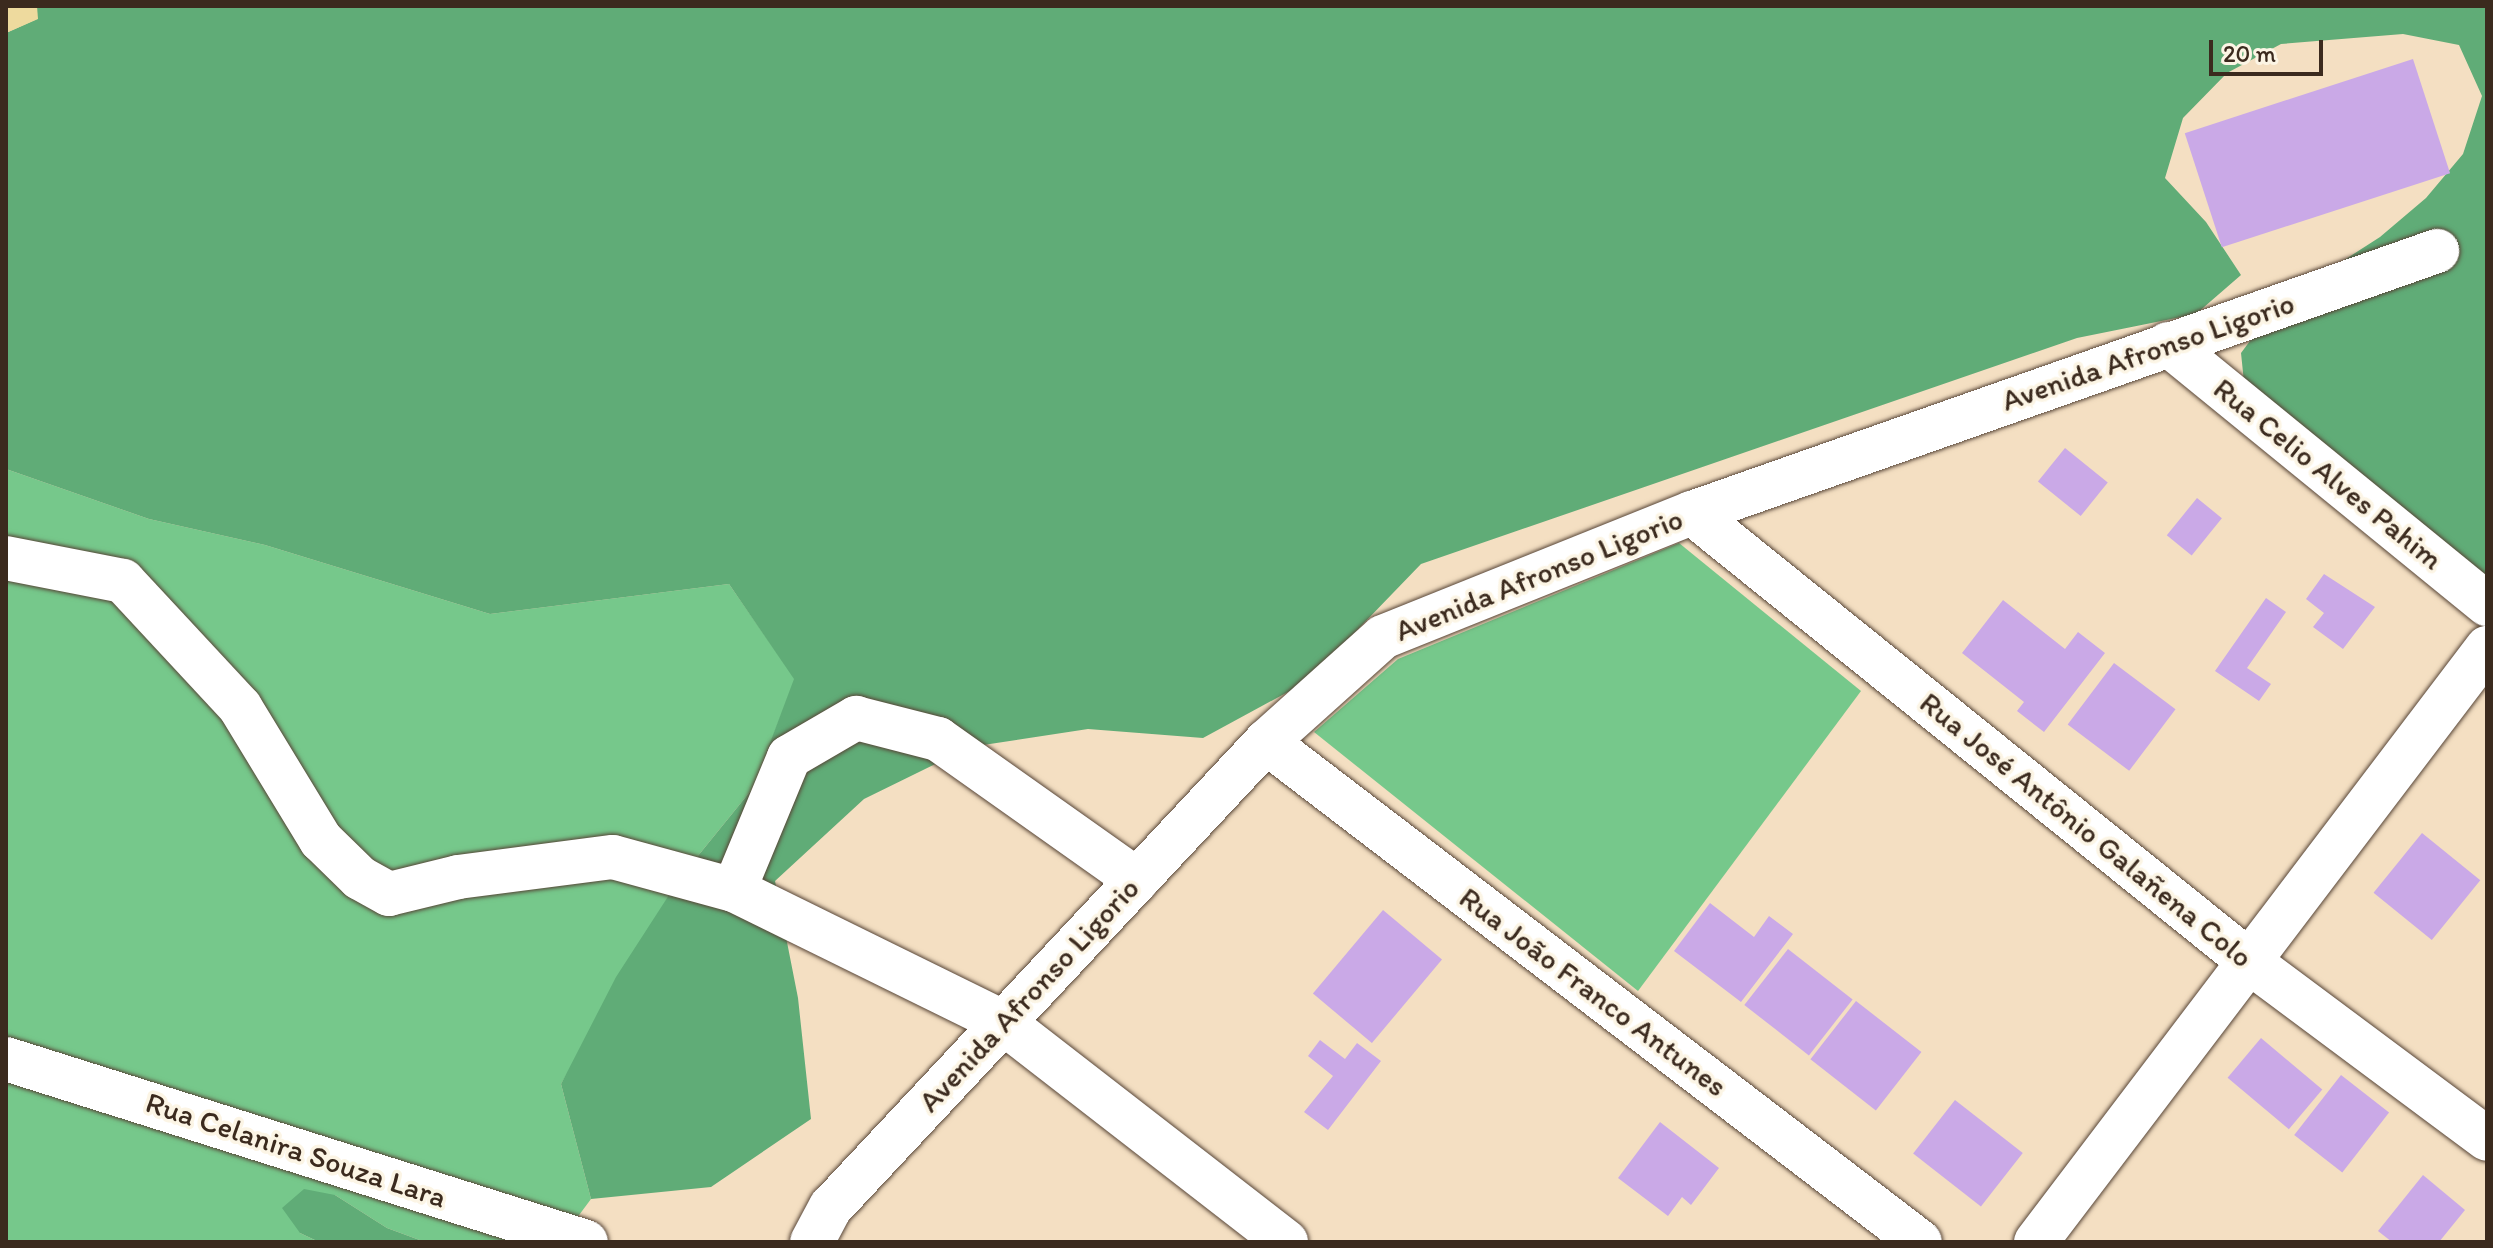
<!DOCTYPE html>
<html>
<head>
<meta charset="utf-8">
<style>
  body { margin:0 }
  #map { position:relative; width:2493px; height:1248px; overflow:hidden; background:#f4dfc2; font-family:Itim,sans-serif }
  div>[style] { position:absolute }
  .green>* { inset:0; background:#76c88b }
  .forest>* { inset:0; background:#60ac77 }
  .sand>* { inset:0; background:#eeda9e }
  .building>* { inset:0; background:#caa9e7; transform-origin:0 0 }
  .roads { filter:drop-shadow(0 0 2px #574537) drop-shadow(0 0 2px #574537) }
  .street>* { height:44px; margin:-22px; padding:0 22px; transform-origin:22px; border-radius:22px; background:#fff }
  span { translate:-50% -50%; white-space:nowrap; text-align:center; line-height:1.15; -webkit-text-stroke:7px #fcf5e5; paint-order:stroke }
  .street-label { font-size:30px; color:#3b2a1e }
  .frame { position:absolute; inset:0; border:8px solid #3b2a1e; pointer-events:none }
  .scale { position:absolute; left:2209px; top:40px; width:114px; height:36px; box-sizing:border-box; border:4px solid #3b2a1e; border-top:0; padding-left:10px; font-size:24px; line-height:28px; white-space:nowrap; color:#3b2a1e; -webkit-text-stroke:6px #fcf5e5; paint-order:stroke }
</style>
</head>
<body>
<div id="map">
  <div class="green">
    <i style="clip-path:polygon(6px 469px,149px 519px,265px 545px,490px 614px,729px 584px,795px 679px,753px 788px,680px 878px,561px 1084px,591px 1199px,559px 1242px,425px 1242px,387px 1228px,335px 1195px,300px 1233px,319px 1242px,6px 1242px)"></i>
    <i style="clip-path:polygon(1679px 543px,1861px 691px,1638px 991px,1314px 732px,1398px 659px)"></i>
  </div>
  <div class="forest">
    <i style="clip-path:polygon(37px 6px,2487px 6px,2487px 575px,2429px 558px,2247px 411px,2241px 353px,2279px 302px,2380px 237px,2426px 198px,2463px 154px,2482px 96px,2459px 45px,2403px 34px,2281px 44px,2227px 73px,2183px 118px,2165px 178px,2206px 222px,2241px 275px,2196px 314px,2077px 338px,1421px 564px,1308px 681px,1203px 738px,1088px 729px,970px 747px,864px 799px,775px 881px,798px 998px,811px 1119px,711px 1187px,591px 1199px,561px 1084px,616px 977px,680px 878px,753px 788px,794px 679px,729px 584px,490px 614px,265px 545px,149px 519px,6px 469px,6px 33px,37px 19px)"></i>
    <i style="clip-path:polygon(304px 1189px,335px 1195px,387px 1228px,425px 1242px,319px 1242px,300px 1233px,282px 1208px)"></i>
  </div>
  <div class="sand">
    <i style="clip-path:polygon(6px 6px,37px 6px,38px 19px,6px 33px)"></i>
  </div>
  <div class="building">
    <i style="left:2413px;top:59px;width:120px;height:240px;rotate:72deg"></i>
    <i style="left:2065px;top:448px;width:55px;height:43px;rotate:39deg"></i>
    <i style="left:2197px;top:498px;width:32px;height:48px;rotate:39deg"></i>
    <i style="clip-path:polygon(2324px 574px,2375px 607px,2343px 649px,2313px 627px,2324px 613px,2306px 599px)"></i>
    <i style="clip-path:polygon(2266px 598px,2286px 612px,2247px 668px,2271px 684px,2259px 701px,2215px 671px)"></i>
    <i style="clip-path:polygon(2003px 600px,2065px 649px,2078px 632px,2105px 653px,2044px 732px,2017px 711px,2024px 702px,1962px 653px)"></i>
    <i style="left:2114px;top:663px;width:77px;height:77px;rotate:37deg"></i>
    <i style="left:2422px;top:833px;width:75px;height:77px;rotate:39deg"></i>
    <i style="clip-path:polygon(1710px 903px,1754px 937px,1769px 916px,1793px 934px,1741px 1002px,1674px 951px)"></i>
    <i style="left:1383px;top:910px;width:77px;height:109px;rotate:40deg"></i>
    <i style="left:1788px;top:949px;width:82px;height:71px;rotate:38deg"></i>
    <i style="left:1856px;top:1001px;width:83px;height:74px;rotate:38deg"></i>
    <i style="left:2261px;top:1038px;width:80px;height:52px;rotate:40deg"></i>
    <i style="clip-path:polygon(1320px 1040px,1345px 1059px,1357px 1043px,1381px 1061px,1328px 1130px,1304px 1112px,1333px 1076px,1308px 1056px)"></i>
    <i style="left:2341px;top:1075px;width:61px;height:76px;rotate:38deg"></i>
    <i style="left:1955px;top:1100px;width:86px;height:68px;rotate:38deg"></i>
    <i style="clip-path:polygon(1660px 1122px,1719px 1168px,1691px 1205px,1682px 1197px,1668px 1216px,1618px 1178px)"></i>
    <i style="clip-path:polygon(2423px 1175px,2465px 1210px,2439px 1242px,2392px 1242px,2378px 1231px)"></i>
  </div>
  <div class="roads">
    <div class="street">
      <i style="left:2168px;top:344px;width:412px;rotate:39.2deg"></i>
      <i style="left:1692px;top:513px;width:718px;rotate:38.83deg"></i>
      <i style="left:2251px;top:963px;width:294px;rotate:36.7deg"></i>
      <i style="left:6px;top:558px;width:119px;rotate:11.1deg"></i>
      <i style="left:123px;top:581px;width:172px;rotate:47.1deg"></i>
      <i style="left:240px;top:707px;width:156px;rotate:58.7deg"></i>
      <i style="left:321px;top:840px;width:54px;rotate:44.3deg"></i>
      <i style="left:360px;top:878px;width:33px;rotate:29deg"></i>
      <i style="left:389px;top:894px;width:71px;rotate:-13.8deg"></i>
      <i style="left:458px;top:877px;width:156px;rotate:-7.4deg"></i>
      <i style="left:613px;top:857px;width:125px;rotate:15.3deg"></i>
      <i style="left:734px;top:890px;width:301px;rotate:26.2deg"></i>
      <i style="left:1004px;top:1023px;width:357px;rotate:37.8deg"></i>
      <i style="left:1266px;top:742px;width:823px;rotate:37.4deg"></i>
      <i style="left:734px;top:890px;width:144px;rotate:-67.5deg"></i>
      <i style="left:789px;top:757px;width:78px;rotate:-30.2deg"></i>
      <i style="left:856px;top:718px;width:85px;rotate:14.4deg"></i>
      <i style="left:938px;top:739px;width:244px;rotate:35.3deg"></i>
      <i style="left:6px;top:1059px;width:608px;rotate:17.51deg"></i>
      <i style="left:812px;top:1242px;width:40px;rotate:-62deg"></i>
      <i style="left:831px;top:1207px;width:637px;rotate:-46.91deg"></i>
      <i style="left:1266px;top:742px;width:157px;rotate:-41.9deg"></i>
      <i style="left:1383px;top:637px;width:333px;rotate:-21.9deg"></i>
      <i style="left:1692px;top:513px;width:790px;rotate:-19.38deg"></i>
      <i style="left:2036px;top:1242px;width:746px;rotate:-52.79deg"></i>
    </div>
  </div>
  <div class="street-label">
    <span style="left:2148px;top:352px;rotate:-19deg">Avenida Afronso Ligorio</span>
    <span style="left:2328px;top:474px;rotate:39deg">Rua Celio Alves Pahim</span>
    <span style="left:1539px;top:575px;rotate:-22deg">Avenida Afronso Ligorio</span>
    <span style="left:2086px;top:830px;rotate:39deg">Rua José Antônio Galañena Colo</span>
    <span style="left:1593px;top:992px;rotate:37deg">Rua João Franco Antunes</span>
    <span style="left:1029px;top:995px;rotate:-47deg">Avenida Afronso Ligorio</span>
    <span style="left:296px;top:1150px;rotate:18deg">Rua Celanira Souza Lara</span>
  </div>
  <div class="frame"></div>
  <div class="scale">20 m</div>
</div>
</body>
</html>
